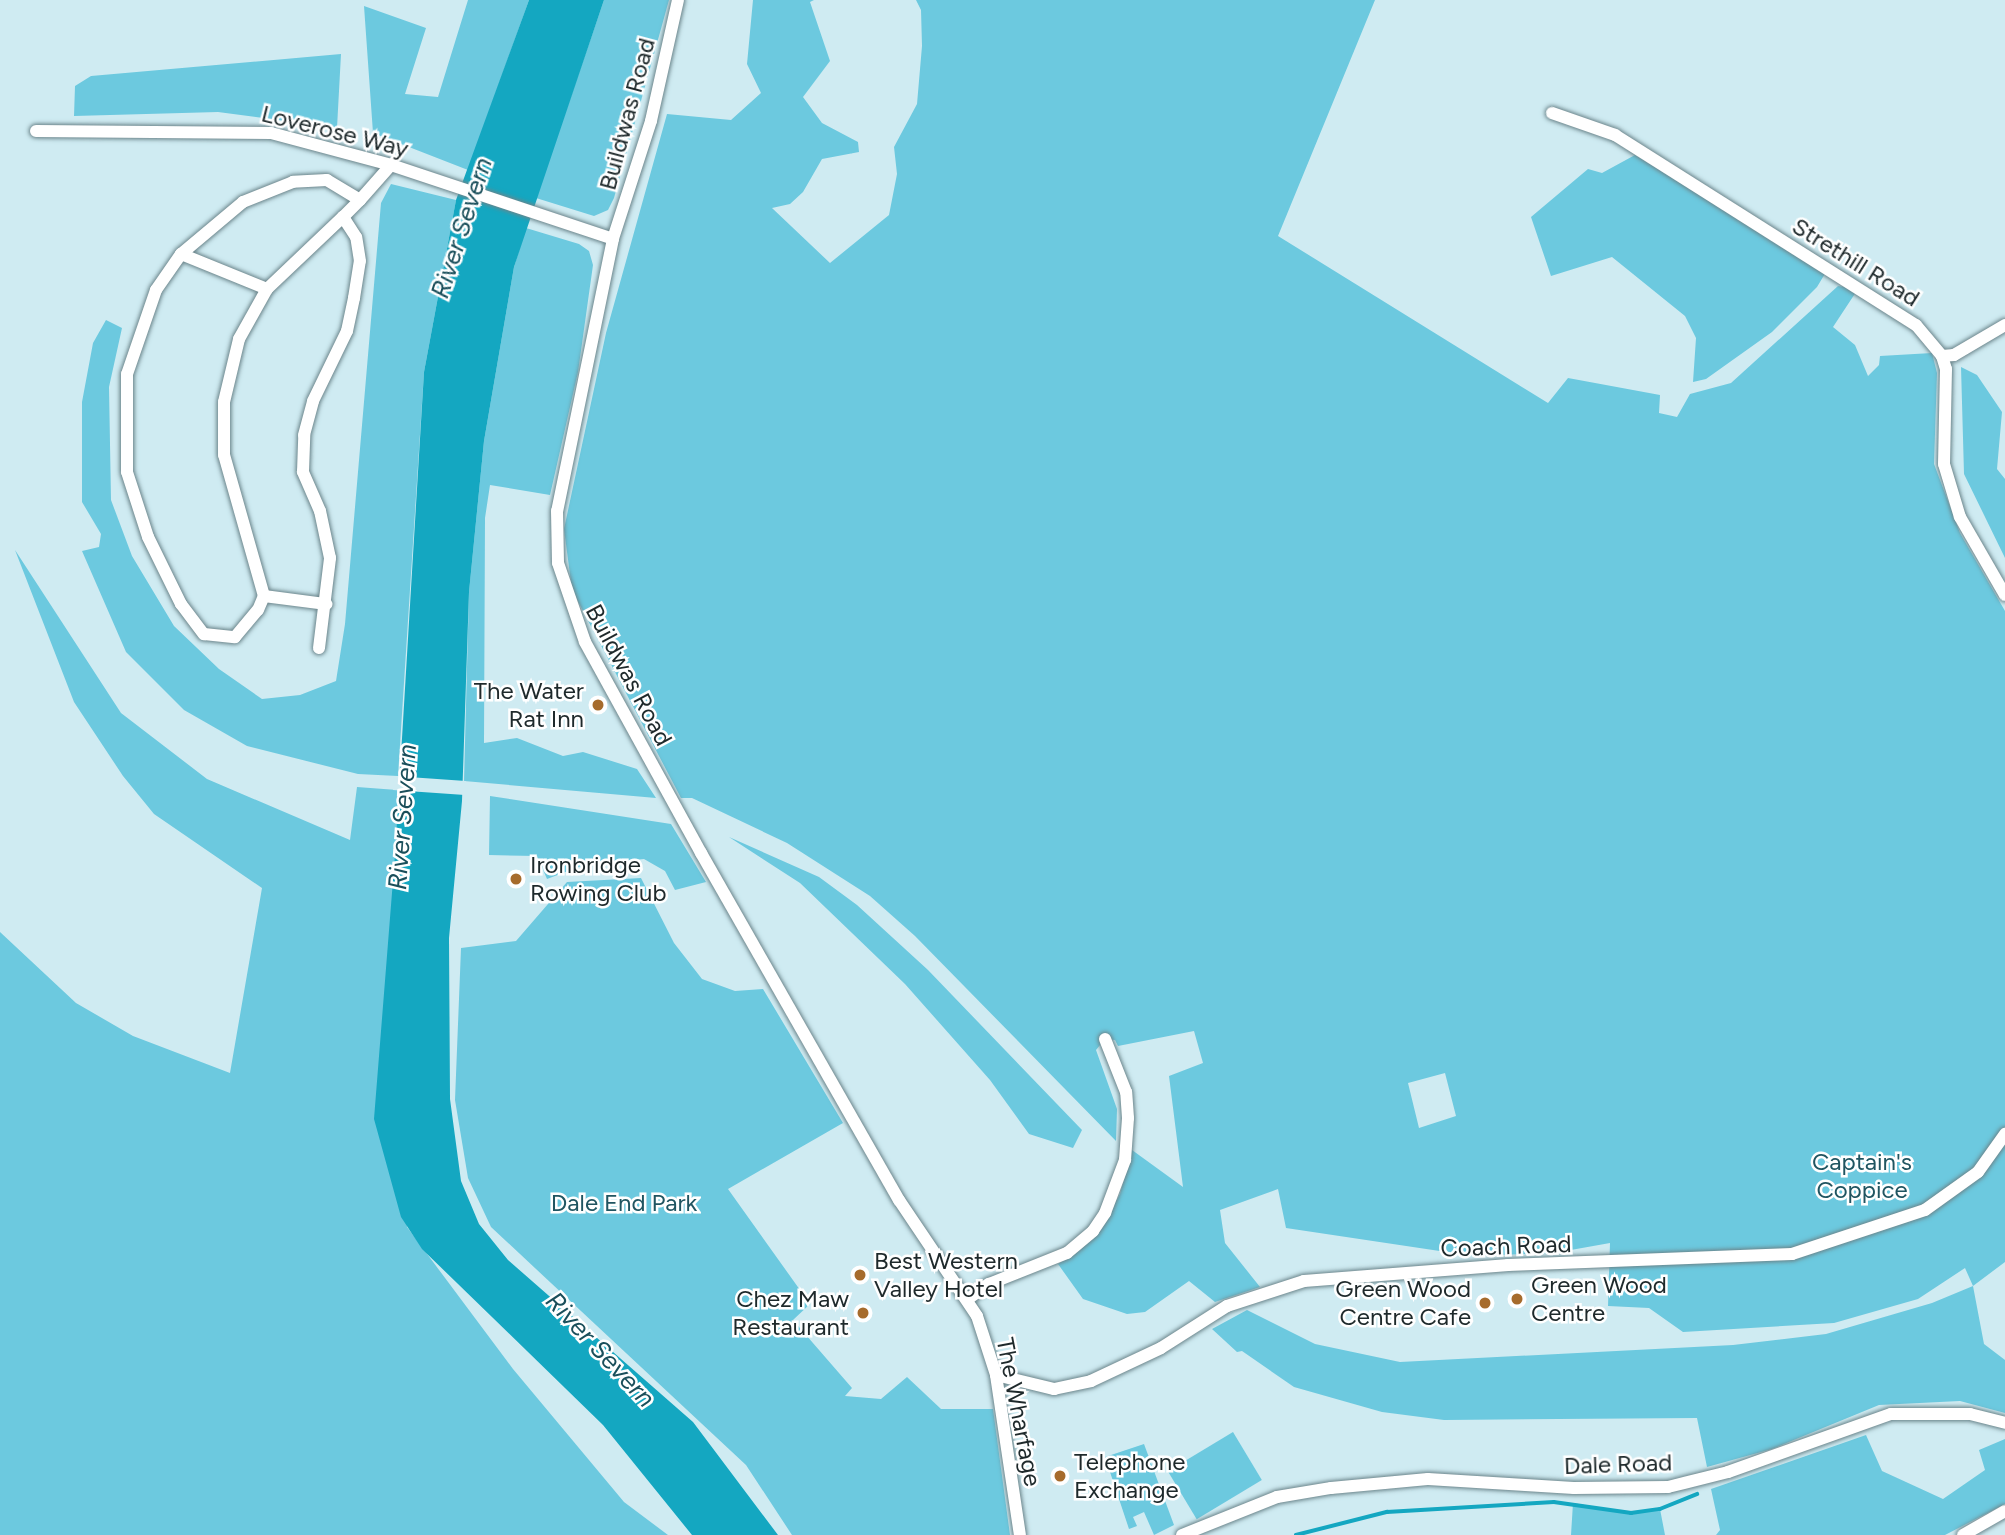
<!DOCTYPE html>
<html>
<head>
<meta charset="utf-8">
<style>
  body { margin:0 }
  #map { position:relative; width:2005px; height:1535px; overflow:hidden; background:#cfebf2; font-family:Figtree,sans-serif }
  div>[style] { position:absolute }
  .green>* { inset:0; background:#6cc9df; transform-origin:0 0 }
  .water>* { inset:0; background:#14a7c1 }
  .pier>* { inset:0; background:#cfebf2; transform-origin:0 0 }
  .stream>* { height:3.5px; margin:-1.75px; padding:0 1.75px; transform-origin:1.75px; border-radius:1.75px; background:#14a7c1 }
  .roads { filter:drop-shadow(0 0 2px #6b858b) drop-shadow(0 0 2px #6b858b) }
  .minor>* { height:12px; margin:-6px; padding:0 6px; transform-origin:6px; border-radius:6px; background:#fff }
  .dots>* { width:19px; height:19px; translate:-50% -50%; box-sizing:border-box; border:4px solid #fff; border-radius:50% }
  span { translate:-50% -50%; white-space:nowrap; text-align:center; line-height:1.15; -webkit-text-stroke:5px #fff; paint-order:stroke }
  .street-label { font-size:24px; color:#1e292b }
  .poi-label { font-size:24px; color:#1e292b }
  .right { translate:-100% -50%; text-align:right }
  .left { translate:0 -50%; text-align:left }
  .park-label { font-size:24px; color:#205561 }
  .water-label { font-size:26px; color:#1a4f5b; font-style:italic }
</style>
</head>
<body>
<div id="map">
  <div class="green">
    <i style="clip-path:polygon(468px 0,529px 0,468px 170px,373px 133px,364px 6px,426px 28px,405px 94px,438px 97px)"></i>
    <i style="clip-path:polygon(604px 0,669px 0,614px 198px,608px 210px,594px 216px,536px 198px)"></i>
    <i style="clip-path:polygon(evenodd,753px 0,814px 0,810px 2px,830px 61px,803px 97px,822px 123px,858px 142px,859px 152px,822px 159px,803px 192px,790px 204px,772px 208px,830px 263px,889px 215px,897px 174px,894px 147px,917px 104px,922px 46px,921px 10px,916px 0,1375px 0,1278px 236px,1548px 403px,1568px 378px,1660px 395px,1659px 413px,1677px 417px,1690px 394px,1731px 383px,1838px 286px,1858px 289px,1833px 327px,1855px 345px,1868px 376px,1879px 365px,1880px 356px,1932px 353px,1937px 373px,1934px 464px,1960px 533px,2005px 611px,2005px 1262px,1973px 1286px,1984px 1344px,2005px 1360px,2005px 1413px,1960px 1401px,1879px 1405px,1772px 1449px,1707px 1467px,1697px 1418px,1444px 1420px,1382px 1412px,1294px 1387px,1242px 1351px,1237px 1352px,1212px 1329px,1247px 1310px,1315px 1344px,1400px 1362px,1733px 1345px,1826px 1334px,1932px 1303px,1973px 1286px,1965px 1268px,1918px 1299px,1834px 1323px,1683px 1332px,1649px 1308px,1608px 1306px,1610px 1243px,1554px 1253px,1473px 1256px,1286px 1228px,1278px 1189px,1220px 1210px,1225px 1243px,1260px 1287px,1215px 1302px,1189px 1281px,1145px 1312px,1127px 1314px,1083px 1299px,1058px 1264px,1080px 1250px,1101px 1228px,1120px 1194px,1132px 1150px,1183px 1187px,1169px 1076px,1203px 1063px,1194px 1031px,1118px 1046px,1115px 1040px,1105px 1039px,1096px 1050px,1117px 1109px,1116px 1141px,915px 936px,870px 896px,787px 843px,692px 798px,681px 798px,572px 590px,564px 529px,606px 333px,667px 114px,731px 120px,761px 93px,747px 64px,753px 0,1445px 1073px,1456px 1116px,1419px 1128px,1408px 1083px,1445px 1073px)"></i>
    <i style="clip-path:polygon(341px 54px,337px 128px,218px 112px,74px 116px,75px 86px,91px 76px)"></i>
    <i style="clip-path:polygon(1635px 155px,1826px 272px,1817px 287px,1772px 332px,1706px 379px,1693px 382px,1696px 338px,1685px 316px,1612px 257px,1551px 276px,1531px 217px,1588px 169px,1602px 173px)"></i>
    <i style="clip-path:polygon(391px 184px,456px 200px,424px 372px,398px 776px,358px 774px,247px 746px,184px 710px,126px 652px,82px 551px,99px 547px,101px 534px,82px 502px,82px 402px,93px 343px,106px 320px,122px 328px,109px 387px,111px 500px,132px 556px,174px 626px,219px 669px,262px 699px,300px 695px,336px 681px,345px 624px,381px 203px)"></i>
    <i style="clip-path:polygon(526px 228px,579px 244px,589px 251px,593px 265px,578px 372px,550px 495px,490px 485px,485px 518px,484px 743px,517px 738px,563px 756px,583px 752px,637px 769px,656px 798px,464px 781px,469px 592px,484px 441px,514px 267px)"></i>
    <i style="clip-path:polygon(1961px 367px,1977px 375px,2002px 412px,1997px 469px,2005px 479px,2005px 558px,1964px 474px)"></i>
    <i style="clip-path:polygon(15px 550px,121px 713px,207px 779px,350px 840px,357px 787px,397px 790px,407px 1227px,513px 1369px,624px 1502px,668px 1535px,0 1535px,0 932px,76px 1003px,133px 1036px,230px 1073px,262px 888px,154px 814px,123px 776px,74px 702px)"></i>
    <i style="clip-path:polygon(490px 796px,671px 824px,706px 882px,675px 890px,665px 871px,644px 859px,584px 865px,547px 879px,537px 856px,489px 855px)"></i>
    <i style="clip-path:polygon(729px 837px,819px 877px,857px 905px,928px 970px,1082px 1130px,1073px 1148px,1029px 1134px,990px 1080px,905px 984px,800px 883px)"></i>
    <i style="clip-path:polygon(641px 878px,674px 943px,702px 979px,735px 991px,763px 989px,843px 1123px,728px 1189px,810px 1304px,793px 1320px,852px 1388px,845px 1396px,881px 1399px,907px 1377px,941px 1409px,993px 1409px,1010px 1535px,792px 1535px,746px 1465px,491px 1227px,468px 1178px,455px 1100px,461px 948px,516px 941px,567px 882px)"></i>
    <i style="left:1233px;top:1432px;width:56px;height:76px;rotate:59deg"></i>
    <i style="clip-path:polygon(1866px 1435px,1882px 1471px,1943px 1499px,1985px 1470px,1979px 1450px,2005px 1439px,2005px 1504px,1945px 1535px,1716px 1535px,1720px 1530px,1711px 1489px)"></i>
    <i style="clip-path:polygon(1144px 1444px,1174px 1525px,1154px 1535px,1144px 1512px,1133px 1517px,1137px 1526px,1129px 1529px,1105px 1457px)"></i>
    <i style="clip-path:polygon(1573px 1503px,1631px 1513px,1660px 1509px,1665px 1535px,1571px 1535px)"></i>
  </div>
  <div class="water">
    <i style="clip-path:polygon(529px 0,604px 0,514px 267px,484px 441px,469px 592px,462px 801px,449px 938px,450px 1099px,461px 1181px,479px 1224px,508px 1260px,693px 1422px,778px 1535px,692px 1535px,603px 1425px,422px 1249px,401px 1217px,374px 1119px,395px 855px,424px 372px,456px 200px)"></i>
  </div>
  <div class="pier">
    <i style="left:394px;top:776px;width:72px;height:14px;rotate:4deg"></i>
  </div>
  <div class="stream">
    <i style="left:1296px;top:1535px;width:94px;rotate:-14.2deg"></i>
    <i style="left:1387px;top:1512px;width:167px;rotate:-3.4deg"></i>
    <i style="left:1554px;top:1502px;width:78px;rotate:8.1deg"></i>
    <i style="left:1631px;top:1513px;width:29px;rotate:-8deg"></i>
    <i style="left:1660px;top:1509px;width:40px;rotate:-22deg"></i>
  </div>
  <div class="roads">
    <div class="minor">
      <i style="left:678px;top:0;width:124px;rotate:102.6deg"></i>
      <i style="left:651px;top:121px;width:124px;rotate:107.9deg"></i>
      <i style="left:613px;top:239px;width:278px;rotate:101.6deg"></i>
      <i style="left:557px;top:511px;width:52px;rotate:88.9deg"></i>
      <i style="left:558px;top:563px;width:83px;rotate:71.1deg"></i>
      <i style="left:585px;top:642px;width:241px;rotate:61.2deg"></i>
      <i style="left:701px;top:853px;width:400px;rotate:60.3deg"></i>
      <i style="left:899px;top:1200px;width:140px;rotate:56.1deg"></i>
      <i style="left:977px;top:1316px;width:62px;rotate:72.1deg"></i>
      <i style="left:996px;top:1375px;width:162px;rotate:81.5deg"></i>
      <i style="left:1552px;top:113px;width:67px;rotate:19.2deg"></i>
      <i style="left:1615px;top:135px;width:356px;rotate:32.3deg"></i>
      <i style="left:1916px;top:325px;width:40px;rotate:50deg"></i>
      <i style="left:1942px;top:356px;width:14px;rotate:73deg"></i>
      <i style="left:1946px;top:369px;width:95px;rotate:91.2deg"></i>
      <i style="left:1944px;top:464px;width:55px;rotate:73.2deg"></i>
      <i style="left:1960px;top:517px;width:90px;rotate:60deg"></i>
      <i style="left:36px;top:131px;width:235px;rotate:0.5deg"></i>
      <i style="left:271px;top:133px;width:124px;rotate:14.9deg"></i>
      <i style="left:391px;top:165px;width:234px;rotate:18.4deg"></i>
      <i style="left:360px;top:200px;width:39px;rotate:-149deg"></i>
      <i style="left:327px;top:180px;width:34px;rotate:177deg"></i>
      <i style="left:293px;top:182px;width:54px;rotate:158.2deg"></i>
      <i style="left:243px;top:202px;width:81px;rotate:140deg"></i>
      <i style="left:181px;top:254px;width:44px;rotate:124.8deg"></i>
      <i style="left:156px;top:290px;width:89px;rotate:109deg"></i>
      <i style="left:127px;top:374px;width:98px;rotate:90deg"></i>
      <i style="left:127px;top:472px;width:68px;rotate:72.1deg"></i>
      <i style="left:148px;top:537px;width:75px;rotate:63.8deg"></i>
      <i style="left:181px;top:604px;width:38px;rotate:53deg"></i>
      <i style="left:204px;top:634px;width:31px;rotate:6deg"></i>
      <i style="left:235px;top:637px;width:35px;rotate:-50deg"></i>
      <i style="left:258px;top:610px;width:15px;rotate:-67deg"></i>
      <i style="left:264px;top:596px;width:147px;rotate:-105.8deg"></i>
      <i style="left:224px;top:455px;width:53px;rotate:-90deg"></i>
      <i style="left:224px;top:402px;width:65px;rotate:-76.6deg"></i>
      <i style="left:239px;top:339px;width:57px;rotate:-60.8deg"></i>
      <i style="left:267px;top:289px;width:105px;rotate:-43.5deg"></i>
      <i style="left:343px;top:217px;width:24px;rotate:-45deg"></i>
      <i style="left:360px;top:200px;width:47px;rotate:-48.5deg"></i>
      <i style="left:181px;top:254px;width:93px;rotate:22.1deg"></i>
      <i style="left:1942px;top:356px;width:12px;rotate:-5deg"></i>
      <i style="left:1954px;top:355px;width:59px;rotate:-30.5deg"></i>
      <i style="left:264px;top:596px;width:63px;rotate:7.4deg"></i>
      <i style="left:319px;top:648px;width:91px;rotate:-83deg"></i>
      <i style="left:330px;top:558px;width:48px;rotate:-102deg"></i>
      <i style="left:320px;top:511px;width:43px;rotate:-113.6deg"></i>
      <i style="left:303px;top:472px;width:37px;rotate:-88deg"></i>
      <i style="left:304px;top:435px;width:35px;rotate:-75deg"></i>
      <i style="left:313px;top:401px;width:78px;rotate:-64.1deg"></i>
      <i style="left:347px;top:331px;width:34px;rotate:-78deg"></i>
      <i style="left:354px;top:298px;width:37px;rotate:-81deg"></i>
      <i style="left:360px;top:261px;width:24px;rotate:-99deg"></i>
      <i style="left:356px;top:237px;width:24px;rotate:-123deg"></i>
      <i style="left:968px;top:1299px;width:26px;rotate:-36deg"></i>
      <i style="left:989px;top:1284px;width:84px;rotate:-21.7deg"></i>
      <i style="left:1067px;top:1253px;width:34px;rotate:-40deg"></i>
      <i style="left:1093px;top:1231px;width:22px;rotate:-56deg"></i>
      <i style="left:1105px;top:1213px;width:57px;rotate:-69.3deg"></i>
      <i style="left:1125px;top:1160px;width:42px;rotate:-85.9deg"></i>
      <i style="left:1128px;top:1118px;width:26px;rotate:-94deg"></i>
      <i style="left:1126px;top:1092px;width:57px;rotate:-111.6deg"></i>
      <i style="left:996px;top:1375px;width:60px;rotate:13.6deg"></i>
      <i style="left:1054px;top:1389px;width:38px;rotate:-12deg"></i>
      <i style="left:1091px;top:1381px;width:77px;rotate:-25.2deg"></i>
      <i style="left:1161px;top:1348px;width:78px;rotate:-32.5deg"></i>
      <i style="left:1227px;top:1306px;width:81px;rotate:-18deg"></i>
      <i style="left:1304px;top:1281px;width:205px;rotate:-4.5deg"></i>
      <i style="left:1508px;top:1265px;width:284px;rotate:-2.2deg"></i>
      <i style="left:1792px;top:1254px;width:140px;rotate:-18.3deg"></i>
      <i style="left:1925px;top:1210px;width:65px;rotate:-35.6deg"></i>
      <i style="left:1978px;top:1172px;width:47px;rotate:-54.6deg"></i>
      <i style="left:1182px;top:1535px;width:102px;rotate:-21.8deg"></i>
      <i style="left:1277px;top:1497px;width:55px;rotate:-9.5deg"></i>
      <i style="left:1331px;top:1488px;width:97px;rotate:-5.3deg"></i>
      <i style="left:1428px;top:1479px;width:146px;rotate:3.5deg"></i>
      <i style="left:1574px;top:1488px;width:94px;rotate:-0.6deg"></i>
      <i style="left:1668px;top:1487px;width:62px;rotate:-14deg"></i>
      <i style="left:1728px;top:1472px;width:173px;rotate:-19.6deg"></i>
      <i style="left:1891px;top:1414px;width:79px"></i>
      <i style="left:1970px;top:1414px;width:36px;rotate:14deg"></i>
      <i style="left:1963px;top:1535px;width:48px;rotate:-29.7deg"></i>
    </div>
  </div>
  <div class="dots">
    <i style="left:598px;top:705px;background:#a66b2c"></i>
    <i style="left:516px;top:879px;background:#a66b2c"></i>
    <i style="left:860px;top:1275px;background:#a66b2c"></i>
    <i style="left:1517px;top:1299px;background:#a66b2c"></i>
    <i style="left:1485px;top:1303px;background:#a66b2c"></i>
    <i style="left:863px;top:1313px;background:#a66b2c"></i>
    <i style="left:1060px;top:1476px;background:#a66b2c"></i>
  </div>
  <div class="street-label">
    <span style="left:627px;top:114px;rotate:-75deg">Buildwas Road</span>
    <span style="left:335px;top:131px;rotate:14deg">Loverose Way</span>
    <span style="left:1856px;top:262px;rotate:32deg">Strethill Road</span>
    <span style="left:629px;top:675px;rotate:62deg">Buildwas Road</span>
    <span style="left:1506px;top:1246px;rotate:-2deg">Coach Road</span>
    <span style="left:1019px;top:1412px;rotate:79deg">The Wharfage</span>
    <span style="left:1618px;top:1464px;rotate:-2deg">Dale Road</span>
  </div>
  <div class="poi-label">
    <span class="right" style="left:584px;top:705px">The Water<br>Rat Inn</span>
    <span class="left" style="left:530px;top:879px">Ironbridge<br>Rowing Club</span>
    <span class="left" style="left:874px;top:1275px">Best Western<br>Valley Hotel</span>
    <span class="left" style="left:1531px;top:1299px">Green Wood<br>Centre</span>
    <span class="right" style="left:1471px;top:1303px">Green Wood<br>Centre Cafe</span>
    <span class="right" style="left:849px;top:1313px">Chez Maw<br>Restaurant</span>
    <span class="left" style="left:1074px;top:1476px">Telephone<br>Exchange</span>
  </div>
  <div class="park-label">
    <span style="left:1862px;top:1176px">Captain's<br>Coppice</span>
    <span style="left:624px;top:1203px">Dale End Park</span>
  </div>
  <div class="water-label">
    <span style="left:462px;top:228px;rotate:-72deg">River Severn</span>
    <span style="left:403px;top:817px;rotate:-86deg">River Severn</span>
    <span style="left:600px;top:1350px;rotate:47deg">River Severn</span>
  </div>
</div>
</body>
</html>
